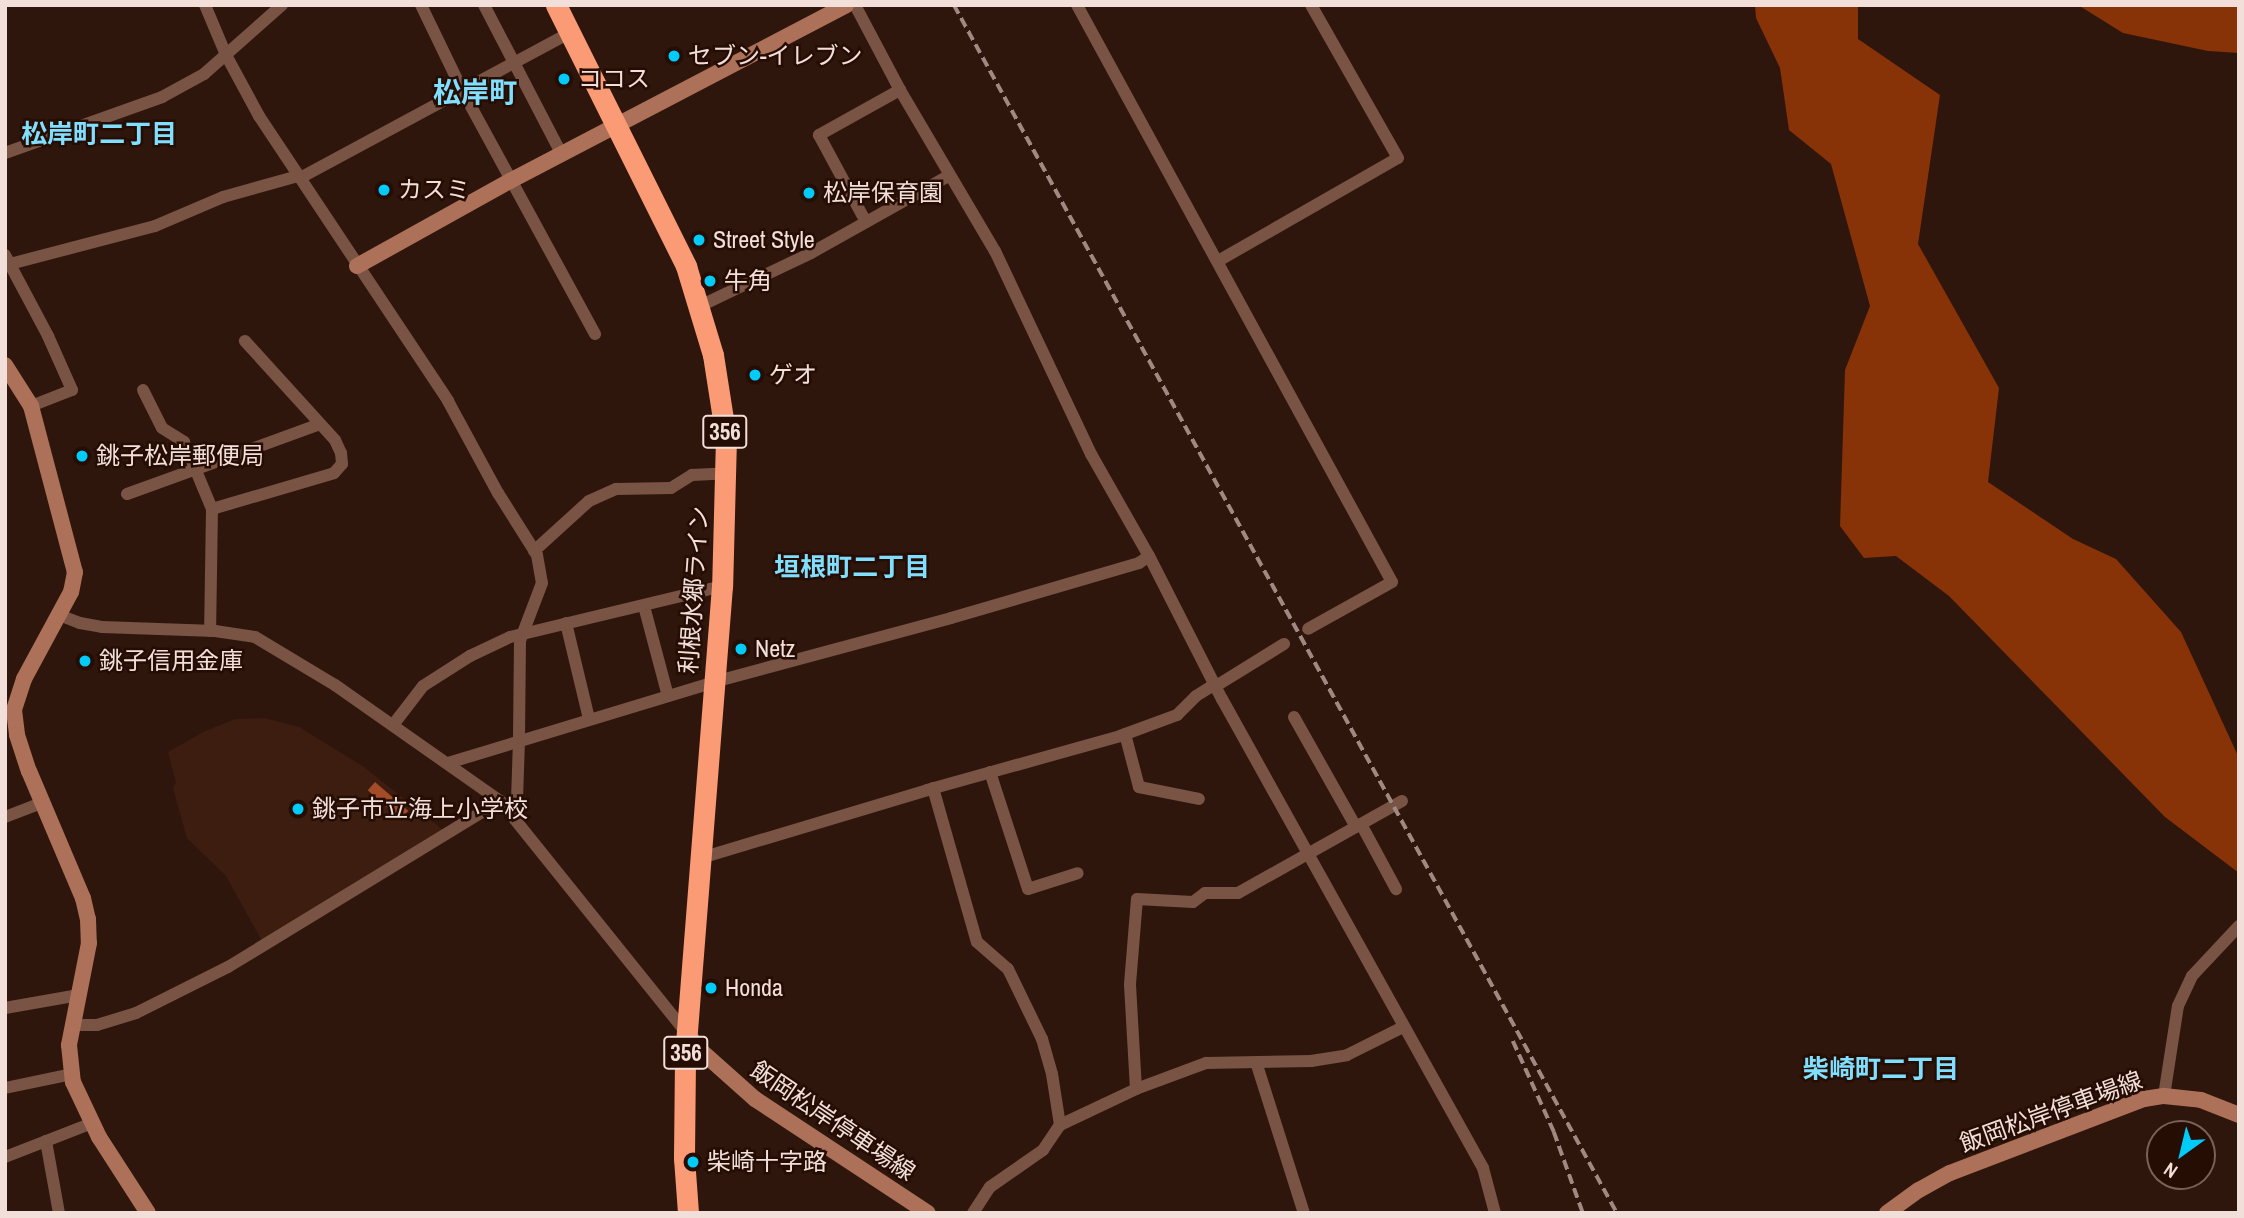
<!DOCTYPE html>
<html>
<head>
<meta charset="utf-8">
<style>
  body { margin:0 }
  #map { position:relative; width:2244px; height:1218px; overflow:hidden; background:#2f160c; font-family:"Archivo Narrow","Noto Sans JP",sans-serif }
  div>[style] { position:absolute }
  .built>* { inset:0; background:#3d1d10 }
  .forest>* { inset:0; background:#873207 }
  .water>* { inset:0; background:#a34c27; transform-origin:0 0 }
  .street>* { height:12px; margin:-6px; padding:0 6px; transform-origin:6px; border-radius:6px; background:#795344 }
  .secondary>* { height:16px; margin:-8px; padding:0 8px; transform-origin:8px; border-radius:8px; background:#ad7058 }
  .highway>* { height:21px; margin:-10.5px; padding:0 10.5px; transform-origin:10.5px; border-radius:10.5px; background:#fa9b76 }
  .rail>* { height:3.5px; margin-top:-1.75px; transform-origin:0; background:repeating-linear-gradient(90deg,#9f8982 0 10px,transparent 0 15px) }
  .dots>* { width:19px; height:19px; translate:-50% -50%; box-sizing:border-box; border:4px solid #250d04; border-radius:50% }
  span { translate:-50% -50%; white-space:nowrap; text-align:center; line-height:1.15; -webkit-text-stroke:5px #250d04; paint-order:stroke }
  .shield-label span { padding:2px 5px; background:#250d04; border:2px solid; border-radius:5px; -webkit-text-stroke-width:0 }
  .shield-label { font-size:23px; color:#f2dfd9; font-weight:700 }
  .poi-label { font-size:24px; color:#f2dfd9 }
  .left { translate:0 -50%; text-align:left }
  .street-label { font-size:24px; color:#f2dfd9 }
  .neighbourhood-label { font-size:26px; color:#80defe; font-weight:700 }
  .quarter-label { font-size:28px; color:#80defe; font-weight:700 }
  .frame { position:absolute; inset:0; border:7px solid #f2dfd9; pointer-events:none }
  .north { position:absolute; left:2146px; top:1120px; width:70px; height:70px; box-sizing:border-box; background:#250d04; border:2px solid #776159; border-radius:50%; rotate:214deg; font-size:19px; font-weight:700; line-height:28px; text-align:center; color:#f2dfd9 }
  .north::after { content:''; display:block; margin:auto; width:24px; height:32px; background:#00cbf9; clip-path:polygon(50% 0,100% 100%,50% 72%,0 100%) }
</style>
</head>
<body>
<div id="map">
  <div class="built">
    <i style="clip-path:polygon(264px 718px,299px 727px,364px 767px,443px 830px,262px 941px,226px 876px,187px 838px,173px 788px,176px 783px,168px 752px,205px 731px,236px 719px)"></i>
  </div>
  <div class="forest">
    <i style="clip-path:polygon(1755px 5px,1858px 5px,1858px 39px,1940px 95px,1918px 244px,1999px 388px,1988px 482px,2073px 539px,2116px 559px,2181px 632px,2239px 758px,2239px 873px,2165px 817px,1949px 596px,1896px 556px,1864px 558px,1840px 526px,1845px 370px,1870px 306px,1831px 164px,1789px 130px,1780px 68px,1756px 18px)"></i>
    <i style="clip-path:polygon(2078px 5px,2239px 5px,2239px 53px,2208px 51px,2123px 33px)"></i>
  </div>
  <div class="water">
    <i style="left:375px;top:782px;width:44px;height:11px;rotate:41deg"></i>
  </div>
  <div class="street">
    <i style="left:205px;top:5px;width:54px;rotate:67.2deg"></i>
    <i style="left:226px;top:55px;width:69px;rotate:61.6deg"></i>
    <i style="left:259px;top:116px;width:342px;rotate:56.4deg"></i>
    <i style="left:448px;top:401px;width:105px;rotate:61.5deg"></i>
    <i style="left:498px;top:493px;width:73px;rotate:57.8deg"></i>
    <i style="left:537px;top:555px;width:28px;rotate:80deg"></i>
    <i style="left:542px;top:583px;width:62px;rotate:110.8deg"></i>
    <i style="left:520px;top:641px;width:99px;rotate:90.6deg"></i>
    <i style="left:519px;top:740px;width:60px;rotate:91.9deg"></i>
    <i style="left:517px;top:800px;width:16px;rotate:105deg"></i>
    <i style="left:421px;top:5px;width:94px;rotate:64.2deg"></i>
    <i style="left:462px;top:90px;width:278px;rotate:61.4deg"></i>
    <i style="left:484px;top:5px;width:169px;rotate:62.5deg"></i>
    <i style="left:855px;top:5px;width:96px;rotate:62.1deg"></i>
    <i style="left:900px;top:90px;width:187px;rotate:59.5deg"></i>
    <i style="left:995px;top:251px;width:225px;rotate:64.7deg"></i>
    <i style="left:1091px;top:454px;width:117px;rotate:60.4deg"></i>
    <i style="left:1149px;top:556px;width:161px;rotate:63deg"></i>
    <i style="left:1222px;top:699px;width:537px;rotate:60.9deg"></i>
    <i style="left:1483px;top:1168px;width:47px;rotate:75.1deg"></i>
    <i style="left:1077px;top:5px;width:657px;rotate:61.37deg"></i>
    <i style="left:1392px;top:582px;width:96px;rotate:150.8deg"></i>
    <i style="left:5px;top:153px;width:167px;rotate:-19.6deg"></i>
    <i style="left:162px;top:97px;width:48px;rotate:-28.7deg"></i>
    <i style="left:204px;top:74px;width:104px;rotate:-41.5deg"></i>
    <i style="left:300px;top:178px;width:306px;rotate:-28.3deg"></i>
    <i style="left:866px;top:222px;width:99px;rotate:-118.4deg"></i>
    <i style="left:819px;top:135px;width:93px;rotate:-29.1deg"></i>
    <i style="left:5px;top:255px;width:92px;rotate:62deg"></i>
    <i style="left:48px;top:336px;width:59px;rotate:66deg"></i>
    <i style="left:72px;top:390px;width:44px;rotate:158.7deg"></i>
    <i style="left:1218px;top:261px;width:207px;rotate:-29.8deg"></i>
    <i style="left:1398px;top:158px;width:176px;rotate:-119.6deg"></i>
    <i style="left:10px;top:264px;width:150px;rotate:-14.7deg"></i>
    <i style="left:155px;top:226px;width:74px;rotate:-23.1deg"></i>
    <i style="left:223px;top:197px;width:78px;rotate:-15.6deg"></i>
    <i style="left:700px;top:306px;width:123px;rotate:-25.5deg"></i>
    <i style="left:811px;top:253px;width:159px;rotate:-29.3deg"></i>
    <i style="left:143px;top:390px;width:42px;rotate:63.4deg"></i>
    <i style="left:162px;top:428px;width:26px;rotate:32deg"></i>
    <i style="left:184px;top:442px;width:73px;rotate:67.3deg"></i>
    <i style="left:212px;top:509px;width:122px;rotate:90.9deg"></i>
    <i style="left:127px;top:494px;width:205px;rotate:-19.9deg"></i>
    <i style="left:212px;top:509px;width:127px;rotate:-16.4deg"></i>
    <i style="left:334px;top:473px;width:12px;rotate:-48deg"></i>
    <i style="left:342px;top:464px;width:11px;rotate:-95deg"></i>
    <i style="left:341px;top:453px;width:14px;rotate:-115deg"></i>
    <i style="left:335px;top:440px;width:134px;rotate:-132.3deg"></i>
    <i style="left:534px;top:551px;width:74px;rotate:-42.3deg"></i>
    <i style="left:589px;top:501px;width:30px;rotate:-24deg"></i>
    <i style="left:616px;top:489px;width:55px;rotate:-1deg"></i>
    <i style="left:671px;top:488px;width:25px;rotate:-32deg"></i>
    <i style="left:692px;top:475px;width:35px;rotate:-3deg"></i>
    <i style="left:644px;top:606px;width:93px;rotate:75.1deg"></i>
    <i style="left:59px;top:615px;width:22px;rotate:21deg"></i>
    <i style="left:80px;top:623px;width:22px;rotate:10deg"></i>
    <i style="left:102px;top:627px;width:113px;rotate:2deg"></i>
    <i style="left:215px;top:631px;width:40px;rotate:8.5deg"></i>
    <i style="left:255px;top:637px;width:93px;rotate:31deg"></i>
    <i style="left:335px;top:685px;width:202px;rotate:35.1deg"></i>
    <i style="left:500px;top:801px;width:297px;rotate:51.2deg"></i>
    <i style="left:566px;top:623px;width:99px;rotate:76.5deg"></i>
    <i style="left:1216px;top:686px;width:80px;rotate:-31.7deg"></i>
    <i style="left:1294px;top:717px;width:126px;rotate:60.6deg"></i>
    <i style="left:393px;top:725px;width:49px;rotate:-52.4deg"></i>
    <i style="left:423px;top:686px;width:56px;rotate:-32.6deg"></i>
    <i style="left:470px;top:656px;width:44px;rotate:-25.4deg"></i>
    <i style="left:510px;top:637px;width:218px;rotate:-13.5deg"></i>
    <i style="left:1125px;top:734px;width:55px;rotate:75.2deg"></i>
    <i style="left:1139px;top:787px;width:61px;rotate:11.3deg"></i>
    <i style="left:448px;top:763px;width:278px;rotate:-16.9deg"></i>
    <i style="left:714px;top:682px;width:245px;rotate:-15.1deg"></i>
    <i style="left:951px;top:618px;width:196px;rotate:-16.3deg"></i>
    <i style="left:1139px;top:563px;width:12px;rotate:-35deg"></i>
    <i style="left:990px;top:772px;width:123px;rotate:72deg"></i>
    <i style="left:1028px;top:889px;width:52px;rotate:-17.7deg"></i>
    <i style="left:933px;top:788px;width:160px;rotate:74.1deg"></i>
    <i style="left:977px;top:942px;width:41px;rotate:41.1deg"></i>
    <i style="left:1008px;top:969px;width:78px;rotate:64.1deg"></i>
    <i style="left:1042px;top:1039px;width:36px;rotate:74deg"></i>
    <i style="left:1052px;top:1074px;width:52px;rotate:81.1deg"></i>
    <i style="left:5px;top:817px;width:40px;rotate:-21deg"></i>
    <i style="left:1361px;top:824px;width:74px;rotate:61.7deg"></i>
    <i style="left:701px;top:858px;width:236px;rotate:-16.7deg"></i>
    <i style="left:927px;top:790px;width:200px;rotate:-15.6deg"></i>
    <i style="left:1120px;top:736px;width:61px;rotate:-20.2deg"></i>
    <i style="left:1177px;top:715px;width:27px;rotate:-45deg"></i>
    <i style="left:1196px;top:696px;width:22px;rotate:-32deg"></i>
    <i style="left:5px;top:1008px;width:75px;rotate:-10deg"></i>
    <i style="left:73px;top:1025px;width:24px"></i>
    <i style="left:97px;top:1025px;width:41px;rotate:-17.1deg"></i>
    <i style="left:136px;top:1013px;width:103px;rotate:-26.6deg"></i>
    <i style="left:228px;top:967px;width:319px;rotate:-31.4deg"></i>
    <i style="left:1256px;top:1062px;width:158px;rotate:72.4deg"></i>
    <i style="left:5px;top:1088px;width:68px;rotate:-11.8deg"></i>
    <i style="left:1136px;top:1089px;width:105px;rotate:-93.3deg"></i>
    <i style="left:1130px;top:984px;width:85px;rotate:-85.3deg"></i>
    <i style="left:1137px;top:899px;width:56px;rotate:3.1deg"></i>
    <i style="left:1193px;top:902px;width:15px;rotate:-37deg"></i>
    <i style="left:1205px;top:893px;width:33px"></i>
    <i style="left:1238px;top:893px;width:188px;rotate:-29.3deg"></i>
    <i style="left:2164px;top:1096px;width:91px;rotate:-81.2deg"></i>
    <i style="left:2178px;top:1006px;width:33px;rotate:-65deg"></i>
    <i style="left:2192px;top:976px;width:69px;rotate:-46.8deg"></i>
    <i style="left:46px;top:1141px;width:73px;rotate:79.8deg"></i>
    <i style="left:5px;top:1157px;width:93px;rotate:-21.3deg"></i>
    <i style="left:973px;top:1213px;width:31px;rotate:-57deg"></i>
    <i style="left:990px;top:1187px;width:65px;rotate:-34.9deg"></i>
    <i style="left:1043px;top:1150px;width:30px;rotate:-56deg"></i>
    <i style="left:1060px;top:1125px;width:84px;rotate:-25.3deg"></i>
    <i style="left:1136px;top:1089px;width:75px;rotate:-20.4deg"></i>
    <i style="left:1206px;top:1063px;width:105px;rotate:-1.1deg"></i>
    <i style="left:1311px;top:1061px;width:36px;rotate:-9deg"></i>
    <i style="left:1347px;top:1055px;width:63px;rotate:-26.6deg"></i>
  </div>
  <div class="secondary">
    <i style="left:357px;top:266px;width:175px;rotate:-29.1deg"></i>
    <i style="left:510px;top:181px;width:379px;rotate:-27.6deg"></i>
    <i style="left:5px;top:365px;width:49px;rotate:57.6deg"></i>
    <i style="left:31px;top:406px;width:172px;rotate:75.2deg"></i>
    <i style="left:75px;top:572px;width:20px;rotate:101deg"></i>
    <i style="left:71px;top:592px;width:99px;rotate:118.4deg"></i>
    <i style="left:24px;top:679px;width:33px;rotate:108deg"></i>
    <i style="left:14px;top:710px;width:25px;rotate:83deg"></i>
    <i style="left:17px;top:735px;width:38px;rotate:72deg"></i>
    <i style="left:29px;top:771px;width:138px;rotate:67deg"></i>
    <i style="left:83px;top:898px;width:22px;rotate:77deg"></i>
    <i style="left:88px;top:919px;width:24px;rotate:88deg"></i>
    <i style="left:89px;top:943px;width:104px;rotate:101.1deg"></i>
    <i style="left:69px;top:1045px;width:37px;rotate:84deg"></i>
    <i style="left:73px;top:1082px;width:61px;rotate:64.7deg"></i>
    <i style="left:99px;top:1137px;width:90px;rotate:57.2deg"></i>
    <i style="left:687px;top:1033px;width:21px;rotate:53deg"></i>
    <i style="left:700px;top:1050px;width:74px;rotate:41.7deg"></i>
    <i style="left:755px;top:1099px;width:207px;rotate:33.4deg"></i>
    <i style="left:1887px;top:1213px;width:39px;rotate:-36deg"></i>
    <i style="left:1919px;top:1190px;width:35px;rotate:-29deg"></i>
    <i style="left:1950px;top:1173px;width:208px;rotate:-20.9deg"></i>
    <i style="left:2144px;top:1099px;width:20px;rotate:-9deg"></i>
    <i style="left:2164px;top:1096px;width:37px;rotate:6deg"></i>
    <i style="left:2201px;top:1100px;width:41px;rotate:21.5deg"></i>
  </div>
  <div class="highway">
    <i style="left:556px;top:5px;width:292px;rotate:63.5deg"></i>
    <i style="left:686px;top:266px;width:93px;rotate:73.1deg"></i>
    <i style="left:713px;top:355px;width:84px;rotate:81.1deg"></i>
    <i style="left:726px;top:438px;width:148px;rotate:91.5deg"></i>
    <i style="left:722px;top:586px;width:475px;rotate:94.5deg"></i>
    <i style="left:685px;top:1060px;width:98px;rotate:90.6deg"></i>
    <i style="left:684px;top:1158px;width:55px;rotate:85.8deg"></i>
  </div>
  <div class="rail">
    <i style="left:954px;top:5px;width:1378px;rotate:61.24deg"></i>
    <i style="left:1513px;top:1041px;width:100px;rotate:65.7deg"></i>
    <i style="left:1554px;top:1132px;width:86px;rotate:70.3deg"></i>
  </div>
  <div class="dots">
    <i style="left:674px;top:56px;background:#00cbf9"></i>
    <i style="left:564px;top:79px;background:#00cbf9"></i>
    <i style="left:384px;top:190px;background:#00cbf9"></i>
    <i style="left:809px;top:193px;background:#00cbf9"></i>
    <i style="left:699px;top:240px;background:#00cbf9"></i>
    <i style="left:710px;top:281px;background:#00cbf9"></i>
    <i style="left:755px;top:375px;background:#00cbf9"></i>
    <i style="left:82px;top:456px;background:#00cbf9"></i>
    <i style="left:741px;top:649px;background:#00cbf9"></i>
    <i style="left:85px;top:661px;background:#00cbf9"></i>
    <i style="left:298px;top:809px;background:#00cbf9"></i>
    <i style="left:711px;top:988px;background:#00cbf9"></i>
    <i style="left:693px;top:1162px;background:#00cbf9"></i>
  </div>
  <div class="shield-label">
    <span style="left:725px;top:432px">356</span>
    <span style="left:686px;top:1053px">356</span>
  </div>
  <div class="poi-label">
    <span class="left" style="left:688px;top:56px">セブン-イレブン</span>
    <span class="left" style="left:578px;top:79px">ココス</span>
    <span class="left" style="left:398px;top:190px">カスミ</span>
    <span class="left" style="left:823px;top:193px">松岸保育園</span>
    <span class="left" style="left:713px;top:240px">Street Style</span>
    <span class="left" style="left:724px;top:281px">牛角</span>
    <span class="left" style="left:769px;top:375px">ゲオ</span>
    <span class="left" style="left:96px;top:456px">銚子松岸郵便局</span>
    <span class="left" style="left:755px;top:649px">Netz</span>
    <span class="left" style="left:99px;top:661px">銚子信用金庫</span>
    <span class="left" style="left:312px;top:809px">銚子市立海上小学校</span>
    <span class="left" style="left:725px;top:988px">Honda</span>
    <span class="left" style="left:707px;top:1162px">柴崎十字路</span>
  </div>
  <div class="street-label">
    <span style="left:694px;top:590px;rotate:-86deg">利根水郷ライン</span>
    <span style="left:2051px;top:1112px;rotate:-20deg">飯岡松岸停車場線</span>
    <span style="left:833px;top:1121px;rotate:34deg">飯岡松岸停車場線</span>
  </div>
  <div class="neighbourhood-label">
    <span style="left:99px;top:134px">松岸町二丁目</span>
    <span style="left:852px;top:567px">垣根町二丁目</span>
    <span style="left:1881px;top:1069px">柴崎町二丁目</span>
  </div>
  <div class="quarter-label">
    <span style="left:475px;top:92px">松岸町</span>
  </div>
  <div class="frame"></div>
  <div class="north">N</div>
</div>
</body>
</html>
